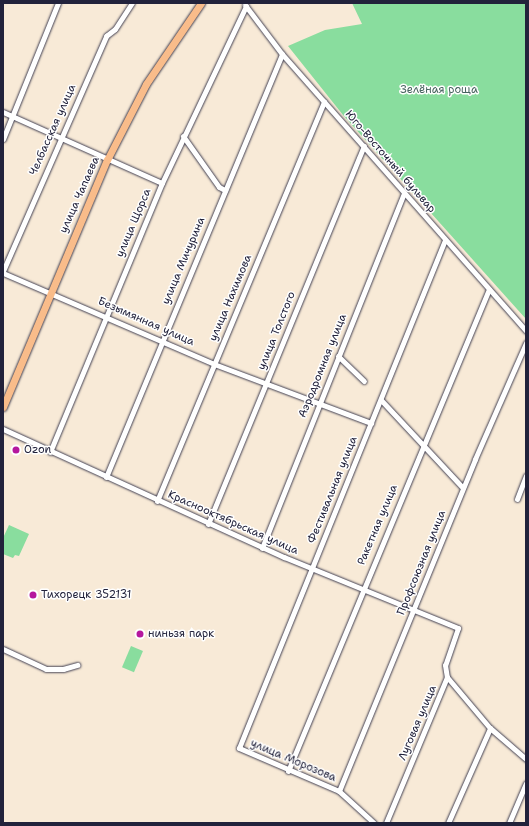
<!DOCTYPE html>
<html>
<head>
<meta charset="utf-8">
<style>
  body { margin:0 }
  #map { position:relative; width:529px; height:826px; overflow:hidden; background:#f8ead7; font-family:"Shantell Sans",sans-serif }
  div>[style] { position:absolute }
  .green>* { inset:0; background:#89dd9e; transform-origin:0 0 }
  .roads { filter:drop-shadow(0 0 1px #424052) drop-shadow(0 0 1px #424052) }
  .minor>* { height:5px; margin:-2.5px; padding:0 2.5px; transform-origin:2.5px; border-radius:2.5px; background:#fff }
  .major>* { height:7px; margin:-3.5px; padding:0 3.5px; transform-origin:3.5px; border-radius:3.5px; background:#f9bc8a }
  .dots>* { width:11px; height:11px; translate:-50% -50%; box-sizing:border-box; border:2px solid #fff; border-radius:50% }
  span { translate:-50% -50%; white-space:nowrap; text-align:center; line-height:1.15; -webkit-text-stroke:3px #fff; paint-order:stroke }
  .park-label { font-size:11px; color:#46635e }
  .street-label { font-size:11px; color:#22223b }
  .poi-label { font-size:11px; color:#22223b }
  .left { translate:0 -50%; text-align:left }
  .frame { position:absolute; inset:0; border:4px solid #22223b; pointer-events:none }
</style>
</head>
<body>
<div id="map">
  <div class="green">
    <i style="clip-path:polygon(352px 3px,526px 3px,526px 319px,343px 115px,288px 46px,325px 30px,362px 24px)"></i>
    <i style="clip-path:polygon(9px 525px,29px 534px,19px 556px,15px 555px,13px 558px,3px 554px,3px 538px)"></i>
    <i style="left:131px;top:646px;width:13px;height:23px;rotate:23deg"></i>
  </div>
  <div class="roads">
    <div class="minor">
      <i style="left:245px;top:5px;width:61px;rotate:52.9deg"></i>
      <i style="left:282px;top:54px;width:369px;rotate:48.6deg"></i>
      <i style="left:3px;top:112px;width:174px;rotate:24.1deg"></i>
      <i style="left:183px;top:136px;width:62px;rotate:54.8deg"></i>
      <i style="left:219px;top:187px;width:7px;rotate:27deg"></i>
      <i style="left:3px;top:139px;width:147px;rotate:-68deg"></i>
      <i style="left:3px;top:271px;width:257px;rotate:-66.3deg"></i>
      <i style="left:106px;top:36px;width:11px;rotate:-38deg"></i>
      <i style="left:115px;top:29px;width:31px;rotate:-57deg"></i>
      <i style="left:3px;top:273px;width:230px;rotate:23.3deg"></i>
      <i style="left:214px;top:364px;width:168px;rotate:20.6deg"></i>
      <i style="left:338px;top:356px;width:36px;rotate:44deg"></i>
      <i style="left:381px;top:400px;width:120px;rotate:47deg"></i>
      <i style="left:3px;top:429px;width:309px;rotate:24.5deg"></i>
      <i style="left:284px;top:557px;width:188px;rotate:22.2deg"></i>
      <i style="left:458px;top:628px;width:39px;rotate:109deg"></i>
      <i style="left:445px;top:665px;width:12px;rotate:81deg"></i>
      <i style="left:447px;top:677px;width:158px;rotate:112.7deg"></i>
      <i style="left:50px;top:452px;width:291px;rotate:-67.4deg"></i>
      <i style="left:162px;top:183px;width:196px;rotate:-64.6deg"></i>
      <i style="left:106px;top:477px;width:458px;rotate:-67.4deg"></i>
      <i style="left:517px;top:499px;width:25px;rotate:-69deg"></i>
      <i style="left:157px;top:501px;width:433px;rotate:-67.3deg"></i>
      <i style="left:208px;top:524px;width:409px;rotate:-67.6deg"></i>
      <i style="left:262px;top:548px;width:382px;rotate:-68.2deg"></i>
      <i style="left:3px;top:649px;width:47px;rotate:24.9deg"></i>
      <i style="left:46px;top:669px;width:17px"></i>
      <i style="left:63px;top:669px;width:15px;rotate:-16deg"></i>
      <i style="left:447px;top:677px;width:67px;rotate:49.9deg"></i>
      <i style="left:490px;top:728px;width:48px;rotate:40.7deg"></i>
      <i style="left:288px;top:771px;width:522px;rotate:-67.36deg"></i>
      <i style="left:339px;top:791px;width:359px;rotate:-67.7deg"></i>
      <i style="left:475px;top:459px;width:127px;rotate:-66.3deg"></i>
      <i style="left:374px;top:823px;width:47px;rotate:-137.6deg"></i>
      <i style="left:339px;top:791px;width:109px;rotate:-156.7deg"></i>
      <i style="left:239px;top:748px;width:548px;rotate:-67.93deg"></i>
      <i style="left:448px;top:823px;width:104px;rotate:-66.1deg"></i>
      <i style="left:509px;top:823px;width:43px;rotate:-67deg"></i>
    </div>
    <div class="major">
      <i style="left:3px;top:407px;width:268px;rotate:-67.2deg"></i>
      <i style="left:107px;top:160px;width:85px;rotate:-62.8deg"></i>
      <i style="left:146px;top:84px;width:98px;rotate:-55.8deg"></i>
    </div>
  </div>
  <div class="dots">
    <i style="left:16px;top:450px;background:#b5179e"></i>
    <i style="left:33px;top:595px;background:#b5179e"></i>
    <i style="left:140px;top:634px;background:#b5179e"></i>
  </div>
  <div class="park-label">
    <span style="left:439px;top:90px">Зелёная роща</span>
  </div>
  <div class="street-label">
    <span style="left:53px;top:130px;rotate:-66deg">Челбасская улица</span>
    <span style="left:390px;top:162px;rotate:49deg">Юго-Восточный бульвар</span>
    <span style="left:80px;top:195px;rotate:-66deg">улица Чапаева</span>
    <span style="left:134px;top:223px;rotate:-67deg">улица Щорса</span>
    <span style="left:184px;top:261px;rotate:-67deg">улица Мичурина</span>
    <span style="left:231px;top:298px;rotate:-67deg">улица Нахимова</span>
    <span style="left:146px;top:322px;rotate:24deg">Безымянная улица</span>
    <span style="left:277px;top:331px;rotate:-68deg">улица Толстого</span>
    <span style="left:323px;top:366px;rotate:-68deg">Аэродромная улица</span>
    <span style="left:333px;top:490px;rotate:-68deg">Фестивальная улица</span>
    <span style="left:233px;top:523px;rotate:24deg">Краснооктябрьская улица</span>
    <span style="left:378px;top:525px;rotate:-67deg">Ракетная улица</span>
    <span style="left:422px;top:563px;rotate:-68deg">Профсоюзная улица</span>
    <span style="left:418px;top:723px;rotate:-67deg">Луговая улица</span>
    <span style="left:293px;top:761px;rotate:23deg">улица Морозова</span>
  </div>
  <div class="poi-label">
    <span class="left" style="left:24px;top:450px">Ozon</span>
    <span class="left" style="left:41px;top:595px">Тихорецк 352131</span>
    <span class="left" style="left:148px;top:634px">ниньзя парк</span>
  </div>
  <div class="frame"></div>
</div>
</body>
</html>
